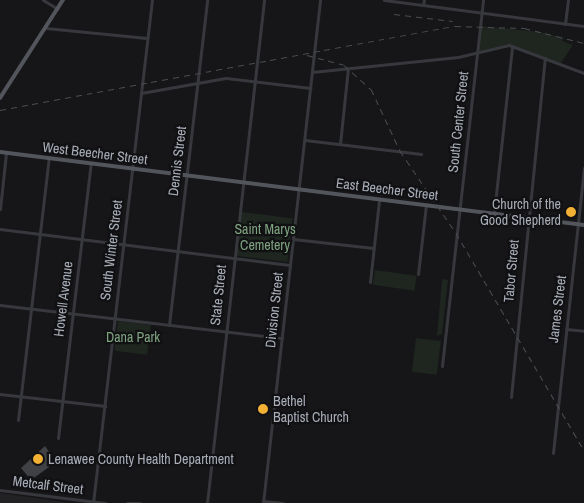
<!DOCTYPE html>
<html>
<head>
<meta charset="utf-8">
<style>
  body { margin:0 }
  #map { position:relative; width:584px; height:503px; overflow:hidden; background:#161618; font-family:"Archivo Narrow",sans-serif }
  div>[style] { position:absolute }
  .built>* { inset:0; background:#222225 }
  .green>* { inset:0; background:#1e261f; transform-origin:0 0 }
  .building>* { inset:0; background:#404145 }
  .minor>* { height:3px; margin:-1.5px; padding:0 1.5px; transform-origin:1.5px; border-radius:1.5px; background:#37383d }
  .major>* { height:4px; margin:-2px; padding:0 2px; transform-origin:2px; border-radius:2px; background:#53555c }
  .rail>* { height:1px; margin-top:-0.5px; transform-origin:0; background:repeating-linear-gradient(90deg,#4a4c52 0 6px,transparent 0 11px) }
  .dots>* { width:14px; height:14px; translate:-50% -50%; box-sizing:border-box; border:2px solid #111113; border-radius:50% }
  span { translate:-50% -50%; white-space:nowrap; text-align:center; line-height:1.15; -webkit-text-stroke:4.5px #111113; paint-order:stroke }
  .street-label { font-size:14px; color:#a8adb8 }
  .poi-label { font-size:14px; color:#a8adb8 }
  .right { translate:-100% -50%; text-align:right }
  .left { translate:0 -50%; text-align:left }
  .park-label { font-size:14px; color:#7fa381 }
</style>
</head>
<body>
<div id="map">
  <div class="built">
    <i style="clip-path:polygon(0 493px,70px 503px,0 503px)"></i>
  </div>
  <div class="green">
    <i style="clip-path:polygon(480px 26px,540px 32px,564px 38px,562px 41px,573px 45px,560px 64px,509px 45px,477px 53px)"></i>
    <i style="left:241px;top:212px;width:52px;height:44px;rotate:7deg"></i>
    <i style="left:375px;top:270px;width:42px;height:15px;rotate:8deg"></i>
    <i style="clip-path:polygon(442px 279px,448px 280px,442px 334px,437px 336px)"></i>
    <i style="left:118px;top:321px;width:33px;height:30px;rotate:7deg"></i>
    <i style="left:416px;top:338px;width:25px;height:34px;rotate:7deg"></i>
  </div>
  <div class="building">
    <i style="clip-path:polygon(45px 446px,52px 456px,47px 460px,49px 467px,31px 480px,21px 468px)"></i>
  </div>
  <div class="minor">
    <i style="left:43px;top:0;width:17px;rotate:31deg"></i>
    <i style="left:384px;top:0;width:202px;rotate:7.4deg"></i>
    <i style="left:423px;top:5px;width:5px;rotate:-79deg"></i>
    <i style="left:565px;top:24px;width:24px;rotate:-83deg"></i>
    <i style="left:46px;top:28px;width:101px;rotate:5.7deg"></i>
    <i style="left:312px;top:72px;width:147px;rotate:-5.9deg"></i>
    <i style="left:458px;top:57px;width:52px;rotate:-13.2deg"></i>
    <i style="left:509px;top:45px;width:80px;rotate:20.5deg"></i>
    <i style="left:141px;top:93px;width:86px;rotate:-10deg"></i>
    <i style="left:226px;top:78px;width:85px;rotate:6.8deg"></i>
    <i style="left:305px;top:140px;width:117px;rotate:6.9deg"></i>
    <i style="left:340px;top:144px;width:76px;rotate:-84deg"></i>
    <i style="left:0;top:209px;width:56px;rotate:-83.9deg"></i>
    <i style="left:494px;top:213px;width:168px;rotate:-83.8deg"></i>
    <i style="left:0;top:229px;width:292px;rotate:7.1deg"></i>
    <i style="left:293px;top:239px;width:81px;rotate:6.4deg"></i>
    <i style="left:418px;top:274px;width:69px;rotate:-83.4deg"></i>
    <i style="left:370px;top:282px;width:82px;rotate:-83.7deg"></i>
    <i style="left:0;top:305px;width:284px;rotate:6.7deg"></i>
    <i style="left:169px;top:325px;width:327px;rotate:-83.3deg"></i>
    <i style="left:566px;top:329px;width:18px;rotate:6deg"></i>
    <i style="left:442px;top:366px;width:368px;rotate:-83.6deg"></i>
    <i style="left:0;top:394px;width:106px;rotate:6.5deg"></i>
    <i style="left:511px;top:397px;width:341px;rotate:-84.3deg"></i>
    <i style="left:18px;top:420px;width:264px;rotate:-83.3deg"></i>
    <i style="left:58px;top:438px;width:277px;rotate:-83.2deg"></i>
    <i style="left:553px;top:453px;width:287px;rotate:-83.8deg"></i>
    <i style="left:0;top:490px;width:106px;rotate:7.1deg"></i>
    <i style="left:263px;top:501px;width:20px;rotate:6deg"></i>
    <i style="left:93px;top:503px;width:506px;rotate:-83.31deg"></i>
    <i style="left:127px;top:503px;width:13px"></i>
    <i style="left:207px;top:503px;width:506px;rotate:-83.53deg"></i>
    <i style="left:263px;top:503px;width:506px;rotate:-83.53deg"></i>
  </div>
  <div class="major">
    <i style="left:0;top:98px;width:117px;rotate:-57.3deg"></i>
    <i style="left:0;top:152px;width:589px;rotate:7.13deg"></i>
  </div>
  <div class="rail">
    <i style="left:394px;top:14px;width:59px;rotate:6.8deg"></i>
    <i style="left:307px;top:55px;width:38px;rotate:15deg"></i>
    <i style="left:344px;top:65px;width:36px;rotate:42deg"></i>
    <i style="left:371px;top:89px;width:68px;rotate:64.9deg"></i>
    <i style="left:400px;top:151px;width:99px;rotate:55.7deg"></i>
    <i style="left:456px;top:233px;width:252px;rotate:59.5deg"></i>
    <i style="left:0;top:110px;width:463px;rotate:-10.5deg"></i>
    <i style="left:455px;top:26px;width:69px;rotate:1.7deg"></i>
    <i style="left:524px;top:28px;width:62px;rotate:14deg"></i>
  </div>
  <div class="dots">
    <i style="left:571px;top:212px;background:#f2b134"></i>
    <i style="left:263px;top:409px;background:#f2b134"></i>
    <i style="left:38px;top:459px;background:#f2b134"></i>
  </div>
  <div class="street-label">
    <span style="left:458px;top:122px;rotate:-84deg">South Center Street</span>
    <span style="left:95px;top:153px;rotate:7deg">West Beecher Street</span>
    <span style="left:177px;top:161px;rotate:-83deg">Dennis Street</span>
    <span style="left:387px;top:189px;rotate:7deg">East Beecher Street</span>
    <span style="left:111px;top:250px;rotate:-83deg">South Winter Street</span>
    <span style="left:511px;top:271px;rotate:-85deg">Tabor Street</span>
    <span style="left:218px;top:295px;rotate:-84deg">State Street</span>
    <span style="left:63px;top:299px;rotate:-83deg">Howell Avenue</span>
    <span style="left:557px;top:309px;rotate:-83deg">James Street</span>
    <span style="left:274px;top:310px;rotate:-84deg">Division Street</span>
    <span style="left:48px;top:485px;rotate:7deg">Metcalf Street</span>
  </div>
  <div class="poi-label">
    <span class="right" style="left:561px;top:212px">Church of the<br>Good Shepherd</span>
    <span class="left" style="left:273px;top:409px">Bethel<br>Baptist Church</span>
    <span class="left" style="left:48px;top:459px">Lenawee County Health Department</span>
  </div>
  <div class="park-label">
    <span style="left:265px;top:237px">Saint Marys<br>Cemetery</span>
    <span style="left:133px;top:337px">Dana Park</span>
  </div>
</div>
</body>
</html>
